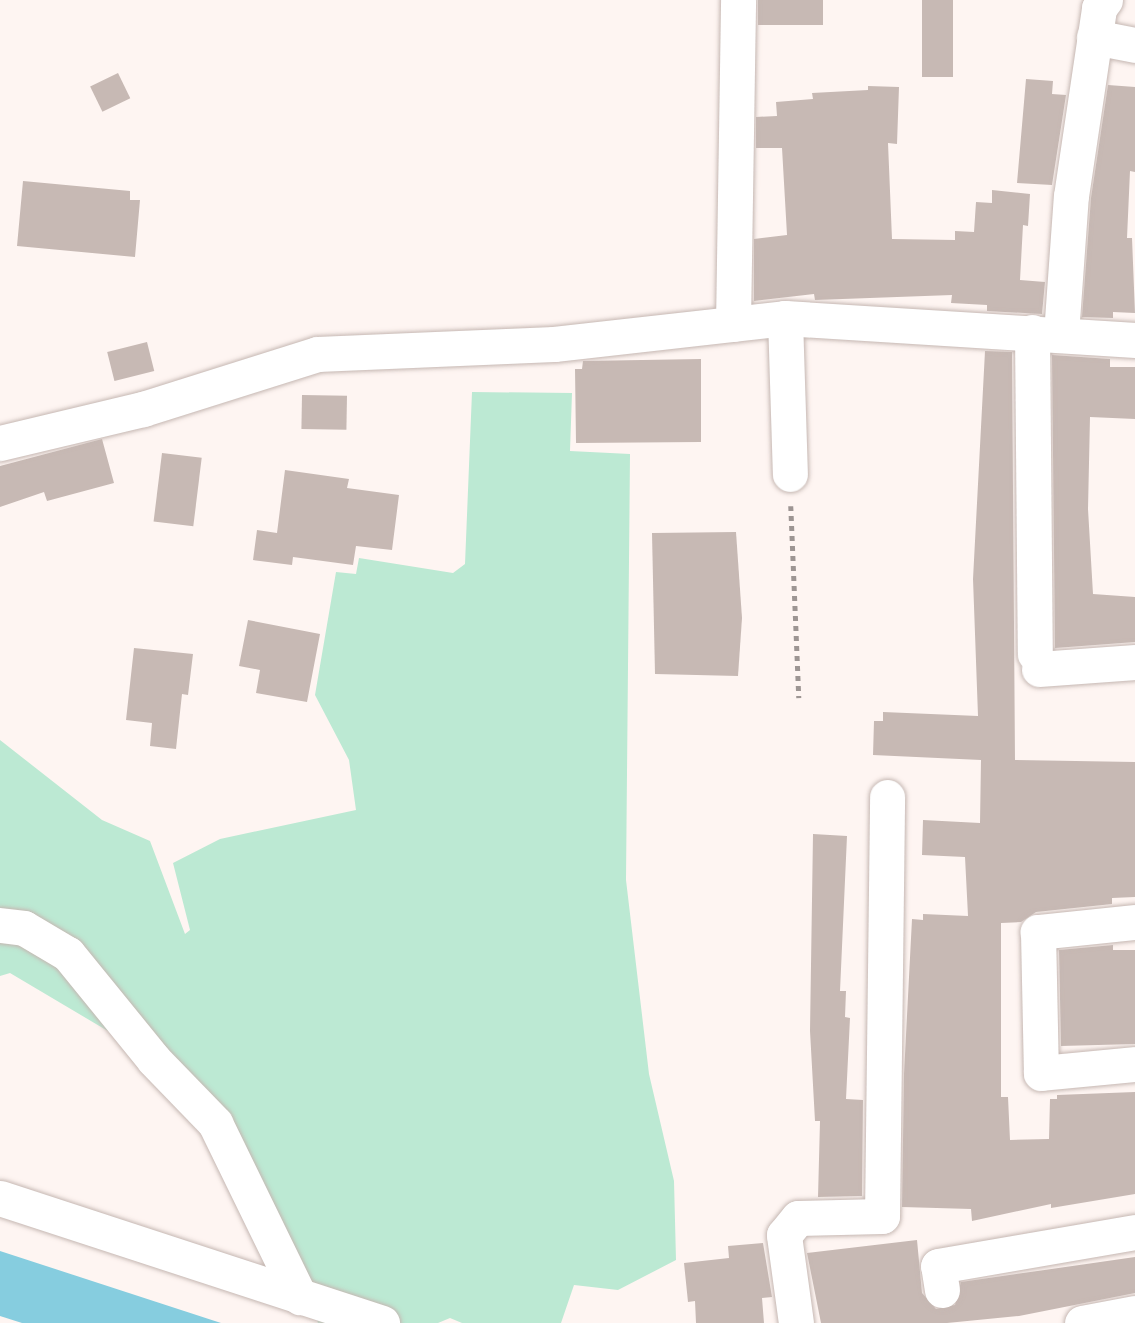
<!DOCTYPE html>
<html>
<head>
<meta charset="utf-8">
<style>
  body { margin:0 }
  #map { position:relative; width:1135px; height:1323px; overflow:hidden; background:#fef5f2; font-family:Lora,serif }
  div>[style] { position:absolute }
  .green>* { inset:0; background:#bce9d3 }
  .water>* { inset:0; background:#86cddf }
  .building>* { inset:0; background:#c7b9b4; transform-origin:0 0 }
  .path>* { height:4.5px; margin-top:-2.25px; transform-origin:0; background:repeating-linear-gradient(90deg,#9d9593 0 5px,transparent 0 10px) }
  .roads { filter:drop-shadow(0 0 2px #c5b7b2) drop-shadow(0 0 2px #c5b7b2) }
  .minor>* { height:35px; margin:-17.5px; padding:0 17.5px; transform-origin:17.5px; border-radius:17.5px; background:#fff }
  span { translate:-50% -50%; white-space:nowrap; text-align:center; line-height:1.15; -webkit-text-stroke:7px #fff; paint-order:stroke }
</style>
</head>
<body>
<div id="map">
  <div class="green">
    <i style="clip-path:polygon(472px 392px,572px 393px,570px 451px,630px 454px,626px 880px,649px 1074px,674px 1181px,676px 1260px,618px 1290px,574px 1285px,561px 1323px,462px 1323px,450px 1318px,438px 1323px,318px 1323px,272px 1204px,123px 1040px,10px 973px,0 976px,0 740px,102px 820px,150px 841px,185px 934px,190px 930px,173px 863px,220px 839px,356px 810px,349px 760px,315px 695px,336px 572px,356px 574px,359px 558px,453px 573px,465px 564px)"></i>
  </div>
  <div class="water">
    <i style="clip-path:polygon(0 1251px,221px 1323px,22px 1323px,0 1316px)"></i>
  </div>
  <div class="building">
    <i style="left:758px;top:0;width:65px;height:25px"></i>
    <i style="left:922px;top:0;width:31px;height:77px"></i>
    <i style="left:118px;top:73px;width:28px;height:31px;rotate:64deg"></i>
    <i style="clip-path:polygon(1026px 79px,1053px 81px,1052px 94px,1066px 95px,1052px 185px,1017px 183px)"></i>
    <i style="clip-path:polygon(1108px 85px,1135px 87px,1135px 172px,1130px 171px,1127px 238px,1132px 238px,1135px 313px,1113px 312px,1113px 318px,1082px 317px,1091px 198px)"></i>
    <i style="clip-path:polygon(868px 86px,899px 87px,897px 144px,888px 143px,892px 239px,955px 240px,955px 231px,974px 232px,976px 202px,992px 203px,992px 190px,1030px 194px,1028px 226px,1023px 225px,1020px 280px,1045px 282px,1042px 314px,987px 311px,987px 305px,951px 303px,952px 295px,815px 300px,814px 294px,754px 301px,754px 239px,787px 235px,782px 148px,756px 148px,756px 117px,777px 116px,776px 102px,813px 99px,812px 93px,868px 90px)"></i>
    <i style="clip-path:polygon(23px 181px,130px 191px,130px 200px,140px 200px,135px 257px,17px 246px)"></i>
    <i style="left:147px;top:342px;width:30px;height:41px;rotate:76deg"></i>
    <i style="clip-path:polygon(985px 351px,1012px 352px,1015px 760px,1135px 762px,1135px 897px,1112px 898px,1112px 904px,1036px 912px,1021px 922px,1001px 923px,1001px 1097px,1008px 1097px,1010px 1140px,1049px 1139px,1050px 1099px,1057px 1099px,1057px 1095px,1135px 1092px,1135px 1194px,1051px 1208px,1051px 1204px,972px 1221px,971px 1209px,902px 1207px,904px 1074px,912px 919px,923px 920px,923px 914px,968px 916px,965px 857px,922px 855px,923px 820px,980px 823px,981px 760px,873px 755px,874px 721px,883px 721px,883px 712px,978px 716px,973px 579px)"></i>
    <i style="clip-path:polygon(1052px 355px,1110px 359px,1110px 367px,1135px 367px,1135px 419px,1090px 417px,1088px 509px,1093px 594px,1135px 597px,1135px 642px,1055px 648px)"></i>
    <i style="clip-path:polygon(701px 359px,701px 442px,576px 443px,575px 369px,582px 369px,583px 361px)"></i>
    <i style="left:302px;top:395px;width:45px;height:34px;rotate:1deg"></i>
    <i style="clip-path:polygon(102px 439px,114px 483px,47px 501px,44px 492px,0 507px,0 466px)"></i>
    <i style="left:162px;top:453px;width:40px;height:69px;rotate:7deg"></i>
    <i style="clip-path:polygon(285px 470px,349px 479px,347px 488px,399px 495px,392px 550px,356px 546px,353px 565px,293px 557px,292px 565px,253px 560px,257px 530px,277px 533px)"></i>
    <i style="clip-path:polygon(736px 532px,742px 618px,738px 676px,655px 674px,652px 533px)"></i>
    <i style="clip-path:polygon(248px 620px,320px 634px,307px 702px,256px 693px,260px 670px,239px 666px)"></i>
    <i style="clip-path:polygon(134px 648px,193px 654px,188px 695px,182px 694px,176px 749px,150px 746px,152px 723px,126px 720px)"></i>
    <i style="clip-path:polygon(813px 834px,847px 836px,840px 991px,846px 991px,845px 1017px,850px 1018px,846px 1099px,863px 1100px,862px 1196px,818px 1197px,820px 1121px,815px 1121px,810px 1031px)"></i>
    <i style="clip-path:polygon(1113px 945px,1113px 950px,1135px 950px,1135px 1044px,1061px 1046px,1059px 950px)"></i>
    <i style="clip-path:polygon(917px 1240px,922px 1293px,936px 1309px,955px 1305px,961px 1282px,1135px 1257px,1135px 1293px,1019px 1316px,947px 1323px,821px 1323px,807px 1253px)"></i>
    <i style="clip-path:polygon(763px 1243px,772px 1297px,762px 1298px,764px 1323px,696px 1323px,695px 1301px,688px 1302px,684px 1263px,729px 1258px,728px 1246px)"></i>
  </div>
  <div class="path">
    <i style="left:791px;top:506px;width:192px;rotate:87.6deg"></i>
  </div>
  <div class="roads">
    <div class="minor">
      <i style="left:1094px;top:37px;width:42px;rotate:11deg"></i>
      <i style="left:785px;top:318px;width:156px;rotate:88.2deg"></i>
      <i style="left:733px;top:324px;width:324px;rotate:-89.1deg"></i>
      <i style="left:1032px;top:332px;width:322px;rotate:89.5deg"></i>
      <i style="left:1061px;top:334px;width:138px;rotate:-85.9deg"></i>
      <i style="left:1071px;top:196px;width:190px;rotate:-81.5deg"></i>
      <i style="left:1099px;top:8px;width:10px;rotate:-53deg"></i>
      <i style="left:0;top:443px;width:147px;rotate:-13.4deg"></i>
      <i style="left:143px;top:409px;width:182px;rotate:-17.5deg"></i>
      <i style="left:317px;top:354px;width:237px;rotate:-2.4deg"></i>
      <i style="left:554px;top:344px;width:232px;rotate:-6.4deg"></i>
      <i style="left:785px;top:318px;width:351px;rotate:3.6deg"></i>
      <i style="left:1039px;top:669px;width:96px;rotate:-4.2deg"></i>
      <i style="left:1135px;top:922px;width:98px;rotate:174.1deg"></i>
      <i style="left:1038px;top:932px;width:141px;rotate:88.8deg"></i>
      <i style="left:1041px;top:1073px;width:94px;rotate:-5.5deg"></i>
      <i style="left:0;top:925px;width:24px;rotate:7deg"></i>
      <i style="left:24px;top:928px;width:51px;rotate:30.6deg"></i>
      <i style="left:68px;top:954px;width:136px;rotate:50.9deg"></i>
      <i style="left:154px;top:1060px;width:88px;rotate:45.9deg"></i>
      <i style="left:215px;top:1123px;width:194px;rotate:64deg"></i>
      <i style="left:0;top:1198px;width:402px;rotate:18.1deg"></i>
      <i style="left:942px;top:1290px;width:24px;rotate:-99deg"></i>
      <i style="left:938px;top:1266px;width:200px;rotate:-9.8deg"></i>
      <i style="left:796px;top:1323px;width:89px;rotate:-97.8deg"></i>
      <i style="left:784px;top:1235px;width:22px;rotate:-51deg"></i>
      <i style="left:798px;top:1218px;width:84px;rotate:-1.4deg"></i>
      <i style="left:882px;top:1216px;width:419px;rotate:-89.3deg"></i>
      <i style="left:1082px;top:1323px;width:54px;rotate:-10.7deg"></i>
    </div>
  </div>
</div>
</body>
</html>
